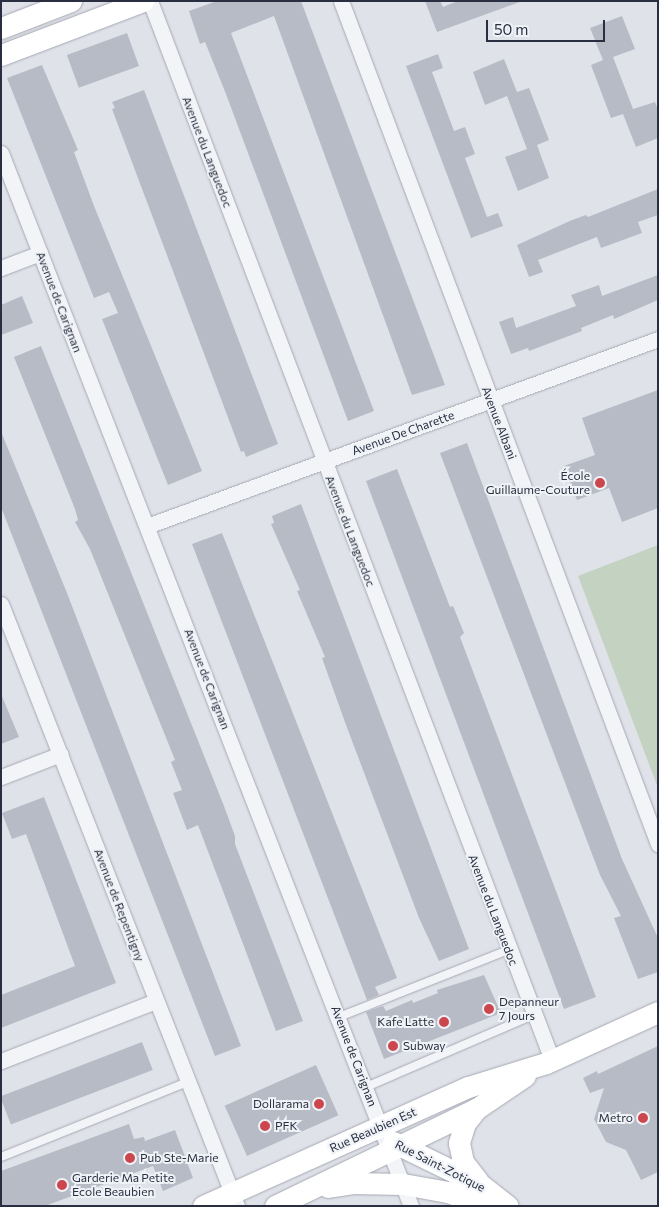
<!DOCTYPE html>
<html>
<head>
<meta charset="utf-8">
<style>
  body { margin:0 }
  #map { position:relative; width:659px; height:1207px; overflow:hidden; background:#e0e2e9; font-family:Commissioner,sans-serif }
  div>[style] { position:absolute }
  .green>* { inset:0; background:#c4d2c1 }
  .building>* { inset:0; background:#b7bbc5; transform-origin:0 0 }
  .roads { filter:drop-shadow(0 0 1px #a5a9b3) drop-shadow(0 0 1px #a5a9b3) }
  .lane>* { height:8px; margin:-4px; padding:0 4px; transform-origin:4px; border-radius:4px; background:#f3f4f7 }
  .street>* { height:15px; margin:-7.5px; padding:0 7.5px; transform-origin:7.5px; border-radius:7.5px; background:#f3f4f7 }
  .secondary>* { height:21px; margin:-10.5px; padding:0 10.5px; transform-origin:10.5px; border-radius:10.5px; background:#fff }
  .dots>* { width:14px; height:14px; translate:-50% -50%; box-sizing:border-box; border:2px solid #eff2f6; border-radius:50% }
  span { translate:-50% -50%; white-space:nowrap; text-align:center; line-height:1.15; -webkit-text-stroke:4px #eff2f6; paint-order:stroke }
  .street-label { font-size:12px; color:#292f40 }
  .poi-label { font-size:12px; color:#292f40 }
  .right { translate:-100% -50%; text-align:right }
  .left { translate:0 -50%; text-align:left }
  .frame { position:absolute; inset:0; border:2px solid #292f40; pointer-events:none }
  .scale { position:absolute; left:486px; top:20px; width:119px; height:22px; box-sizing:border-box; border:2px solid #292f40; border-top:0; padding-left:6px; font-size:15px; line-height:18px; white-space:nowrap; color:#292f40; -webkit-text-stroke:4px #eff2f6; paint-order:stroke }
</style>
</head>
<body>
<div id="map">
  <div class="green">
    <i style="clip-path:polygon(658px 545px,658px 788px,578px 576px)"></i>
  </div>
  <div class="building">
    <i style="clip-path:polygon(217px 1px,301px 1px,445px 385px,412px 395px,274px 16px,231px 33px,374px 411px,348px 421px,226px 94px,205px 42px,200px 44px,189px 11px)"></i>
    <i style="clip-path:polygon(425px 1px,440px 1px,443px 7px,458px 1px,520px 2px,437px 32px)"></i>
    <i style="clip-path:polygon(622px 16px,635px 49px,613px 57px,633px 109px,655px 102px,658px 110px,658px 138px,636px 147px,623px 114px,611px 118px,591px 65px,603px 60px,590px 28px)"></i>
    <i style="left:127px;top:33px;width:35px;height:64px;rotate:70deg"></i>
    <i style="clip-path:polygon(438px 54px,443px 68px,432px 72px,454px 131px,465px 127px,475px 154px,465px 158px,487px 217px,498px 213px,503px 226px,471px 238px,406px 66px)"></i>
    <i style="clip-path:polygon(504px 59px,517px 92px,529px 88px,549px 140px,537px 145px,549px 178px,518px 191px,505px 157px,527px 149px,507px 96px,485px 105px,473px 72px)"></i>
    <i style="clip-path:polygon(42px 65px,78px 150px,74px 152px,94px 206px,202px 471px,168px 485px,102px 319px,118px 313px,109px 292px,94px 298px,7px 78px)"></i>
    <i style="clip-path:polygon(144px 90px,278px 444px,246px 457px,244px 451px,241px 452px,112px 109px,115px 108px,112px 102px)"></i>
    <i style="clip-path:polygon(658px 189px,658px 215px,638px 222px,642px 233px,601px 248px,597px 237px,538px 260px,543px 272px,529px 277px,517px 245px,572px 220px,586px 215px,588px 217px)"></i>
    <i style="clip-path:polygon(658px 275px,658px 300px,614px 319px,613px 315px,581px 328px,582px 331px,529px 351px,528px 348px,511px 354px,499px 322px,513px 317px,516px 328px,576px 306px,571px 295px,599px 285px,602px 296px)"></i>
    <i style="clip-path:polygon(22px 296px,33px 323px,1px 335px,1px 305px)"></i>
    <i style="clip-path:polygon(41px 346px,224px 806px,235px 836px,235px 844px,303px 1021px,276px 1031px,198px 825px,187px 830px,173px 793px,182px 790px,171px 762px,175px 760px,90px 549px,75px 522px,78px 520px,75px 509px,14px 357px)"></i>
    <i style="clip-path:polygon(658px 390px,658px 508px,622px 522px,609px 488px,577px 500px,564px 466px,595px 455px,582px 418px)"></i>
    <i style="clip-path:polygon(2px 434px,67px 593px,241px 1046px,215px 1056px,1px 507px)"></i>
    <i style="clip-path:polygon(467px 443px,622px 859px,658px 938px,658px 972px,638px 979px,614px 918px,621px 916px,600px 875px,440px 453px)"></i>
    <i style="clip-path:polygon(397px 469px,450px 607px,453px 606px,464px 633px,460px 637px,596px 997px,564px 1009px,366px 481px)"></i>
    <i style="clip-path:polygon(301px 504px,469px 949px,439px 961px,419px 918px,346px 725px,322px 658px,325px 657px,297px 591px,300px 590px,271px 524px,274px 523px,272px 516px)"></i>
    <i style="clip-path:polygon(222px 533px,397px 978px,375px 987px,379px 995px,367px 1000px,192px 544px)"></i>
    <i style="clip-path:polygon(1px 694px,19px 737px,1px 744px)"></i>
    <i style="clip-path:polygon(44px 797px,116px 983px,1px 1028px,1px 995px,75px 966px,26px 834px,12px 839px,2px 813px)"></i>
    <i style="clip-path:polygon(484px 975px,501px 1013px,384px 1059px,366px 1012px,383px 1006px,386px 1011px,412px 1000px,413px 1003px,438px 993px,437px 990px)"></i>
    <i style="left:142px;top:1042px;width:30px;height:152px;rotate:69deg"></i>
    <i style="clip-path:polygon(658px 1046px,658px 1172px,641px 1180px,626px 1150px,606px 1142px,594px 1119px,604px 1088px,590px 1093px,583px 1078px,597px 1071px,598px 1074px)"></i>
    <i style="left:316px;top:1065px;width:55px;height:100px;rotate:66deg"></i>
    <i style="clip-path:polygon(129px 1124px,134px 1139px,144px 1137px,145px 1141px,175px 1130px,193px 1178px,163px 1191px,153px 1166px,45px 1206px,1px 1206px,1px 1171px)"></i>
  </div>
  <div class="roads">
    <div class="lane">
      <i style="left:339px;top:1017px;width:182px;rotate:-21.6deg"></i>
      <i style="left:366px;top:1087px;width:182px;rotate:-23.3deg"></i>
      <i style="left:1px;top:1157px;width:201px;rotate:-21.9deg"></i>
    </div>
    <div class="street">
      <i style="left:150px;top:1px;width:1133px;rotate:69.21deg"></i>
      <i style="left:341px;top:1px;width:901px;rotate:69.39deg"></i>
      <i style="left:1px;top:153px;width:1130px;rotate:68.73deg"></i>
      <i style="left:1px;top:268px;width:42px;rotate:-21deg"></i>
      <i style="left:147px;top:526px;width:544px;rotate:-20.1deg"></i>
      <i style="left:1px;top:604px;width:647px;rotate:68.59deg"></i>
      <i style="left:1px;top:777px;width:64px;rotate:-21deg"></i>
      <i style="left:1px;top:1061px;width:166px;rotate:-21.2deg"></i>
    </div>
    <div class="secondary">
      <i style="left:1px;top:28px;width:75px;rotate:-21.1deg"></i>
      <i style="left:1px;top:55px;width:152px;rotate:-20.8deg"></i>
      <i style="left:476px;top:1109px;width:18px;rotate:128deg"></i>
      <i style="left:465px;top:1123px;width:21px;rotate:107deg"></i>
      <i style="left:459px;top:1143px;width:19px;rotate:78deg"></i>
      <i style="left:463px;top:1162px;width:24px;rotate:52deg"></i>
      <i style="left:393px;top:1142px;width:98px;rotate:26deg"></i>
      <i style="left:481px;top:1185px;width:34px;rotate:38deg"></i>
      <i style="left:328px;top:1187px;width:25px;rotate:-9deg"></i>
      <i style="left:353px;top:1183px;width:50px;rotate:1.1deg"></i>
      <i style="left:403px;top:1184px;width:46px;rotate:10.1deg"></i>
      <i style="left:448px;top:1192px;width:41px;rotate:19.7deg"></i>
      <i style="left:203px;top:1206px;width:290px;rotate:-24.2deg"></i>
      <i style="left:468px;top:1087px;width:82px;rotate:-17.1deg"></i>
      <i style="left:546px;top:1063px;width:123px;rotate:-24.5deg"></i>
      <i style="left:275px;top:1206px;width:223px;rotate:-25.8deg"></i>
      <i style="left:476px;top:1109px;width:59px;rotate:-34deg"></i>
    </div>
  </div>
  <div class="dots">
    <i style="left:600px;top:483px;background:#cc474d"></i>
    <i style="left:489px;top:1009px;background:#cc474d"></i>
    <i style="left:444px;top:1022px;background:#cc474d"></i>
    <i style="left:393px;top:1046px;background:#cc474d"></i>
    <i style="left:319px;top:1104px;background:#cc474d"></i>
    <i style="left:643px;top:1118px;background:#cc474d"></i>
    <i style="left:265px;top:1126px;background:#cc474d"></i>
    <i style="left:130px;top:1158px;background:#cc474d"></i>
    <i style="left:62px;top:1185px;background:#cc474d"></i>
  </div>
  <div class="street-label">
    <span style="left:207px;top:152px;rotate:69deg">Avenue du Languedoc</span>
    <span style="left:59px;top:302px;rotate:69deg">Avenue de Carignan</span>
    <span style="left:499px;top:423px;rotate:69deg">Avenue Albani</span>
    <span style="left:403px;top:433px;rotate:-20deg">Avenue De Charette</span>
    <span style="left:350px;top:531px;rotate:69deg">Avenue du Languedoc</span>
    <span style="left:207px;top:679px;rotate:69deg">Avenue de Carignan</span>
    <span style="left:119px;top:905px;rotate:69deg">Avenue de Repentigny</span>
    <span style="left:493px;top:910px;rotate:69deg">Avenue du Languedoc</span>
    <span style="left:354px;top:1056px;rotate:69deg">Avenue de Carignan</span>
    <span style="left:373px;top:1130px;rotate:-24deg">Rue Beaubien Est</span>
    <span style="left:440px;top:1166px;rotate:27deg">Rue Saint-Zotique</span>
  </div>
  <div class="poi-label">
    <span class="right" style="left:590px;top:483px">École<br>Guillaume-Couture</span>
    <span class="left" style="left:499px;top:1009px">Depanneur<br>7 Jours</span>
    <span class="right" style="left:434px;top:1022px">Kafe Latte</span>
    <span class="left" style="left:403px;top:1046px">Subway</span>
    <span class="right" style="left:309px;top:1104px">Dollarama</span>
    <span class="right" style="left:633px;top:1118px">Metro</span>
    <span class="left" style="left:275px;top:1126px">PFK</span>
    <span class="left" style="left:140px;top:1158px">Pub Ste-Marie</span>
    <span class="left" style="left:72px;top:1185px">Garderie Ma Petite<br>Ecole Beaubien</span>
  </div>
  <div class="frame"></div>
  <div class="scale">50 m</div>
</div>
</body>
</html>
